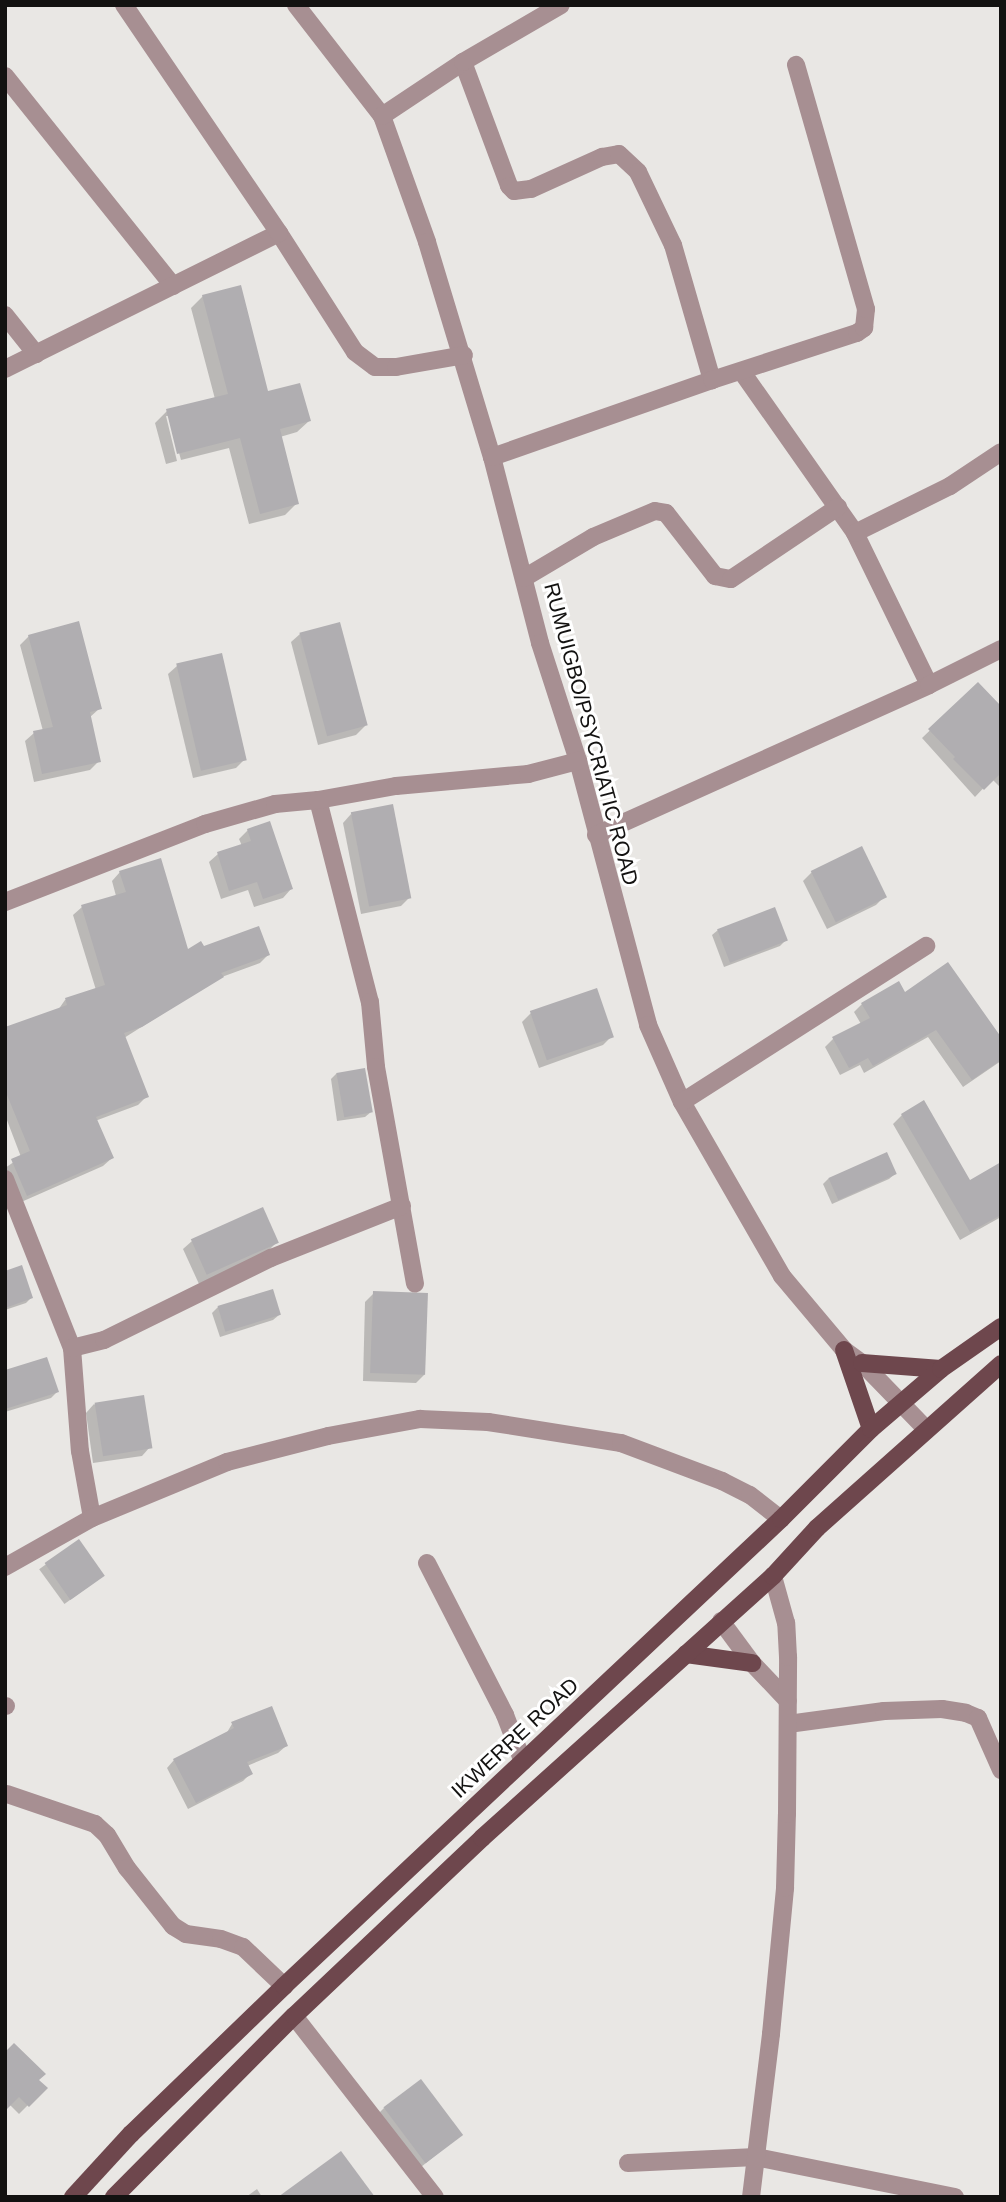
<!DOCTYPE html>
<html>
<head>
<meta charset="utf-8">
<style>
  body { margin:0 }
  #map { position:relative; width:1006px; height:2202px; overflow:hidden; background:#e9e7e4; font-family:Helvetica,sans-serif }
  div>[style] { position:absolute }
  .shadow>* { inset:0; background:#0003; transform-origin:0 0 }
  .building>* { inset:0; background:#b0aeb1; transform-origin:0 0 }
  .street>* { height:18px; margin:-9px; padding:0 9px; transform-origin:9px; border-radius:9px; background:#a78f92 }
  .primary>* { height:18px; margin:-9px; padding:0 9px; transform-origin:9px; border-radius:9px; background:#6e474d }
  span { translate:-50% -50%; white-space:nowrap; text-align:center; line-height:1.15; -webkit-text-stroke:6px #fff; paint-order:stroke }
  .street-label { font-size:21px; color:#131211 }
  .frame { position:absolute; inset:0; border:7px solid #131211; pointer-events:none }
</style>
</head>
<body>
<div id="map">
  <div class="shadow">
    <i style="clip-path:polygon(203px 296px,267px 393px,309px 421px,297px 432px,280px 437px,297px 503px,285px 515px,249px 524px,229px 448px,181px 460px,169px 416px,166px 416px,177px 461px,166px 464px,155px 423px,167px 411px,215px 399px,191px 308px)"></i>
    <i style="clip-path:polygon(300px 634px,365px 726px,356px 735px,318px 745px,291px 642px)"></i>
    <i style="clip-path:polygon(29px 636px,100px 708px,89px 718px,99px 761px,90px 770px,34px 782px,25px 741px,34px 733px,43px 731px,20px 645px)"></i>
    <i style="clip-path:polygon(177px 666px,245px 759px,236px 768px,193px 778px,168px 674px)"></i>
    <i style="clip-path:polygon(978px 684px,1001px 708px,1001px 788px,992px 779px,975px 797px,922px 738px)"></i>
    <i style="clip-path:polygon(351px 814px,410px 897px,401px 906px,361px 914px,343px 823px)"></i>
    <i style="clip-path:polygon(248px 830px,291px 889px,283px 898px,254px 907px,248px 890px,221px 899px,209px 862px,218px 854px,242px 846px,239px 839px)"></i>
    <i style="clip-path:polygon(120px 872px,187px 952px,204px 948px,268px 955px,260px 963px,219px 978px,124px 1038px,147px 1096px,138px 1105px,95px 1121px,112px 1158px,103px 1166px,19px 1203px,5px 1173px,5px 1168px,21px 1157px,5px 1115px,5px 1029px,58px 1010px,65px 1000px,96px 990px,73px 915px,82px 907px,116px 896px,112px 881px)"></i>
    <i style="clip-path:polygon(812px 872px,885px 896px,876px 905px,827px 929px,803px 881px)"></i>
    <i style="clip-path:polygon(718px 930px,785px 941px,780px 946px,724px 967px,712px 935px)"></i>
    <i style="clip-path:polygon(904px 994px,1001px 1040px,1001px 1061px,963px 1087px,928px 1037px,864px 1073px,860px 1065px,840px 1075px,825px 1047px,833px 1039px,861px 1024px,854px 1012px,862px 1004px)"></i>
    <i style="clip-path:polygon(531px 1013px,612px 1036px,603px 1045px,539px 1068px,522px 1022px)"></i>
    <i style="clip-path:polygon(337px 1073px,371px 1112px,365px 1117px,337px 1121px,331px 1079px)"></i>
    <i style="clip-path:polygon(902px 1115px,970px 1182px,1001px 1175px,1001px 1217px,960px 1240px,893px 1124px)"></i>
    <i style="clip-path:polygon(895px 1174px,889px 1179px,832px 1204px,823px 1184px,829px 1178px)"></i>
    <i style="clip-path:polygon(192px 1241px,277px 1242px,268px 1251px,199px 1284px,183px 1249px)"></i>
    <i style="clip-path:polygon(5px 1273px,31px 1298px,26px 1303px,5px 1310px)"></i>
    <i style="clip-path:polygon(374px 1293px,425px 1374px,416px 1383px,363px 1381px,365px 1302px)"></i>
    <i style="clip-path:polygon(218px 1307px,279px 1315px,273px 1320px,220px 1337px,212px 1313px)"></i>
    <i style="clip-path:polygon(5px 1372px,57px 1392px,51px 1398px,5px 1412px)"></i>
    <i style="clip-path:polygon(94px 1404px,150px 1447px,142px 1456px,93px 1463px,86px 1413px)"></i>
    <i style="left:78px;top:1541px;width:43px;height:48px;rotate:54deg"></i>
    <i style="clip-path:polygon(232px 1724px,286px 1746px,278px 1753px,247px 1766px,251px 1773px,243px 1781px,188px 1809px,167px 1768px,174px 1760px,226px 1734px)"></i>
    <i style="clip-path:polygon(37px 2080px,45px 2088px,19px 2114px,9px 2104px)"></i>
    <i style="clip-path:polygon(384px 2108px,461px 2135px,416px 2171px,375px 2117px)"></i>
    <i style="clip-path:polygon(257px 2189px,262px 2197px,246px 2197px)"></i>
  </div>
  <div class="building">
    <i style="clip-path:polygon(241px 285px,268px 391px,300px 383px,311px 421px,280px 429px,299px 504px,260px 514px,240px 438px,177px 454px,166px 409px,228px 394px,202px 295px)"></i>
    <i style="clip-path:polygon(79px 621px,102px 709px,90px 712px,101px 762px,42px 774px,33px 731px,53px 727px,28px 635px)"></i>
    <i style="left:340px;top:622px;width:107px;height:42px;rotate:75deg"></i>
    <i style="left:222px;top:653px;width:110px;height:47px;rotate:77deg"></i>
    <i style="clip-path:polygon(978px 682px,1001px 706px,1001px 773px,984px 790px,953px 759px,955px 757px,928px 729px)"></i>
    <i style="left:393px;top:804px;width:96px;height:43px;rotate:79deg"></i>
    <i style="clip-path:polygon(270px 821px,293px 889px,263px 899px,257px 882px,229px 891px,217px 852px,251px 841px,247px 829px)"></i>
    <i style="left:862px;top:846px;width:57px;height:57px;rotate:64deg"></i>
    <i style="clip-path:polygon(161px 858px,188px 949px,201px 941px,204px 946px,259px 926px,270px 955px,221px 973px,224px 977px,142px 1027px,124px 1033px,149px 1097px,96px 1117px,114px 1158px,27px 1196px,11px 1159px,30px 1151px,5px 1090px,5px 1027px,67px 1005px,65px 998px,105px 985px,81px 905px,126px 892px,119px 871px)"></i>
    <i style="left:775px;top:907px;width:36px;height:62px;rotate:69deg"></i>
    <i style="clip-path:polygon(948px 962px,1001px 1037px,1001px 1060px,972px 1080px,936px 1030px,873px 1066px,868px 1058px,849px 1068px,832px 1037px,870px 1018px,861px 1003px,899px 981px,905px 992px)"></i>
    <i style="left:597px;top:988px;width:52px;height:71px;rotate:71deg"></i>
    <i style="left:365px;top:1068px;width:45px;height:29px;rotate:80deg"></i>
    <i style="clip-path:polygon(924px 1100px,970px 1180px,1001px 1162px,1001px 1215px,970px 1232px,901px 1114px)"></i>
    <i style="left:887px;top:1152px;width:24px;height:64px;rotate:66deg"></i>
    <i style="left:263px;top:1207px;width:39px;height:79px;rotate:66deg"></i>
    <i style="clip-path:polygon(22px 1265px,33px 1298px,5px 1308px,5px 1271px)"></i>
    <i style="left:273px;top:1289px;width:27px;height:58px;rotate:73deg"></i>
    <i style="left:373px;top:1291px;width:55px;height:82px;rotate:2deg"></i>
    <i style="clip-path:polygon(47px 1357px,59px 1392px,5px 1409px,5px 1370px)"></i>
    <i style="left:144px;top:1395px;width:54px;height:50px;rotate:81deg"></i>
    <i style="left:79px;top:1539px;width:45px;height:42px;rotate:55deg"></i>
    <i style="clip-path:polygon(272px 1706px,288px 1746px,247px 1762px,253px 1774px,196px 1803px,173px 1759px,234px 1728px,231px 1722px)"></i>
    <i style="clip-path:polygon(14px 2043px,46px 2074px,39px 2080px,48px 2088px,29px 2107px,19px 2097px,5px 2111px,5px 2052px)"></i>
    <i style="left:421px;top:2079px;width:70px;height:47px;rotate:53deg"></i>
    <i style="clip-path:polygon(341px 2151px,375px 2197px,278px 2197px)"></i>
  </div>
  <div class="street">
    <i style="left:296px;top:5px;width:140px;rotate:52.2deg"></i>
    <i style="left:382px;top:116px;width:134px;rotate:70.3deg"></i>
    <i style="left:427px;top:242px;width:225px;rotate:73.2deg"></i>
    <i style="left:492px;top:457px;width:192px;rotate:75.5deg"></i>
    <i style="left:540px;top:643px;width:124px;rotate:72.1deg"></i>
    <i style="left:578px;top:761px;width:273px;rotate:75.1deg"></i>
    <i style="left:648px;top:1025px;width:84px;rotate:66.2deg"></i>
    <i style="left:682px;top:1102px;width:201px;rotate:60.1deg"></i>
    <i style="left:782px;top:1276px;width:97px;rotate:50deg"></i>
    <i style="left:844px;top:1350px;width:22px;rotate:36deg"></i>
    <i style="left:862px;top:1363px;width:92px;rotate:45.9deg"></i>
    <i style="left:463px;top:62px;width:132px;rotate:69.6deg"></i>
    <i style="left:509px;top:186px;width:7px;rotate:45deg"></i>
    <i style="left:514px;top:191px;width:17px;rotate:-7deg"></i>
    <i style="left:531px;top:189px;width:78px;rotate:-24.3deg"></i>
    <i style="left:602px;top:157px;width:17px;rotate:-10deg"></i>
    <i style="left:619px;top:154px;width:26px;rotate:43deg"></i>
    <i style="left:638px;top:172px;width:81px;rotate:64.4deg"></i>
    <i style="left:673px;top:245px;width:141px;rotate:73.9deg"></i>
    <i style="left:5px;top:76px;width:269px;rotate:51.3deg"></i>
    <i style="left:382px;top:116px;width:97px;rotate:-33.7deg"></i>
    <i style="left:463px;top:62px;width:113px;rotate:-30.2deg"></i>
    <i style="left:279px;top:233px;width:141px;rotate:57.4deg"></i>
    <i style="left:355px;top:352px;width:25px;rotate:37deg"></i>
    <i style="left:375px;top:367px;width:21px"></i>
    <i style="left:396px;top:367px;width:69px;rotate:-10deg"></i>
    <i style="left:5px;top:315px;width:50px;rotate:51.5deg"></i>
    <i style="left:5px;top:369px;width:306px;rotate:-26.4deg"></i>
    <i style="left:279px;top:233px;width:276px;rotate:-124.2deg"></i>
    <i style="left:742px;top:372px;width:197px;rotate:54.9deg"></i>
    <i style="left:855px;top:533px;width:169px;rotate:64deg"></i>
    <i style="left:492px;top:457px;width:233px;rotate:-19.3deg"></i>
    <i style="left:712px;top:380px;width:152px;rotate:-18deg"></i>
    <i style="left:857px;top:333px;width:9px;rotate:-36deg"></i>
    <i style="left:864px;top:328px;width:19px;rotate:-84deg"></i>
    <i style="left:866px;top:309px;width:254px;rotate:-106deg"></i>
    <i style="left:855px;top:533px;width:106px;rotate:-26.3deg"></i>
    <i style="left:950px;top:486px;width:61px;rotate:-33.7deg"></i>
    <i style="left:524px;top:578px;width:80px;rotate:-30.7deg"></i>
    <i style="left:593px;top:537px;width:67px;rotate:-22.8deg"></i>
    <i style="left:655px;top:511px;width:11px;rotate:10deg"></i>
    <i style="left:666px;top:513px;width:80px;rotate:52.1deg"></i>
    <i style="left:715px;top:576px;width:16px;rotate:11deg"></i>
    <i style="left:731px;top:579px;width:129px;rotate:-33.9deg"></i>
    <i style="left:318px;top:800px;width:209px;rotate:75.6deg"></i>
    <i style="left:370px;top:1002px;width:65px;rotate:84.7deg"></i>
    <i style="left:376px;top:1067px;width:220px;rotate:79.8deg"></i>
    <i style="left:596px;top:835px;width:365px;rotate:-24.2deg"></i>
    <i style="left:929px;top:685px;width:80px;rotate:-26.6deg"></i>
    <i style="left:5px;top:902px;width:215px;rotate:-21.3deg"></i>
    <i style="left:205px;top:824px;width:73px;rotate:-15.9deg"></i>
    <i style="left:275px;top:804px;width:43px;rotate:-5.3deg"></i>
    <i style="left:318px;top:800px;width:79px;rotate:-10.2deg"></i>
    <i style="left:396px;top:786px;width:133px;rotate:-5.2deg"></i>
    <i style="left:528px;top:774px;width:52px;rotate:-14.6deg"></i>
    <i style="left:682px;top:1102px;width:290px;rotate:-32.6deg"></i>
    <i style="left:5px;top:1179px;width:182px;rotate:68.4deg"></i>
    <i style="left:72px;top:1348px;width:103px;rotate:85.6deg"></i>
    <i style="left:80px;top:1451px;width:68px;rotate:79.8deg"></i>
    <i style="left:72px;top:1348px;width:33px;rotate:-14deg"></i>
    <i style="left:104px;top:1340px;width:186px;rotate:-26.2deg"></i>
    <i style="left:271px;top:1258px;width:141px;rotate:-21.7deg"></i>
    <i style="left:427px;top:1563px;width:171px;rotate:62.8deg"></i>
    <i style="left:505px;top:1715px;width:50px;rotate:69deg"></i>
    <i style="left:5px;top:1567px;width:100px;rotate:-29.4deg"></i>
    <i style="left:92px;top:1518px;width:146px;rotate:-22.5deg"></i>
    <i style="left:227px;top:1462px;width:104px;rotate:-14.4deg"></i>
    <i style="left:328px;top:1436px;width:94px;rotate:-10.5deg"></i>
    <i style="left:420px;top:1419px;width:68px;rotate:2.5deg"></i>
    <i style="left:488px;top:1422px;width:135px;rotate:9deg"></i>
    <i style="left:621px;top:1443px;width:108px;rotate:20.6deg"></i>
    <i style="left:722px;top:1481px;width:31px;rotate:27deg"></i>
    <i style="left:750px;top:1495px;width:39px;rotate:38deg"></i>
    <i style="left:721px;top:1621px;width:52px;rotate:53.6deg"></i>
    <i style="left:752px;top:1663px;width:52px;rotate:46.5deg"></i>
    <i style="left:5px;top:1706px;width:1px"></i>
    <i style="left:788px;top:1724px;width:97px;rotate:-7.7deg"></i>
    <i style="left:884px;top:1711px;width:58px;rotate:-2deg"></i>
    <i style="left:942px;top:1709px;width:24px;rotate:9deg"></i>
    <i style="left:966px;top:1713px;width:13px;rotate:23deg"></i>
    <i style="left:978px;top:1718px;width:57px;rotate:66.1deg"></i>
    <i style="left:7px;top:1794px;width:93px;rotate:18.8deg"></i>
    <i style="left:95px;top:1824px;width:16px;rotate:43deg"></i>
    <i style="left:107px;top:1835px;width:39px;rotate:59deg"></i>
    <i style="left:127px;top:1868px;width:74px;rotate:51.6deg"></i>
    <i style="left:173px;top:1926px;width:15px;rotate:32deg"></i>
    <i style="left:186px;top:1934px;width:35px;rotate:8deg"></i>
    <i style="left:221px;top:1939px;width:23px;rotate:20deg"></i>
    <i style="left:243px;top:1947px;width:57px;rotate:43.6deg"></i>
    <i style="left:294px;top:2016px;width:229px;rotate:52.1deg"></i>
    <i style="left:628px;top:2163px;width:128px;rotate:-2.7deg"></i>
    <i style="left:756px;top:2157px;width:203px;rotate:11.4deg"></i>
    <i style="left:751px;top:2197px;width:164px;rotate:-83deg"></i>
    <i style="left:771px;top:2034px;width:147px;rotate:-84.5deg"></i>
    <i style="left:785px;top:1888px;width:74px;rotate:-88.5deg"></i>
    <i style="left:787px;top:1814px;width:157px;rotate:-89.6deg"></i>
    <i style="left:788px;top:1657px;width:34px;rotate:-93deg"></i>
    <i style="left:786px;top:1623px;width:49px;rotate:-105.5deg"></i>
  </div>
  <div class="primary">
    <i style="left:844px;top:1350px;width:83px;rotate:71.1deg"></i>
    <i style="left:862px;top:1363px;width:79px;rotate:4.3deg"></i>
    <i style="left:686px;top:1654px;width:67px;rotate:7.8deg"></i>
    <i style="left:73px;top:2197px;width:86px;rotate:-47.4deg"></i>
    <i style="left:131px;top:2134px;width:213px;rotate:-44deg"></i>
    <i style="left:284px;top:1986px;width:682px;rotate:-43.22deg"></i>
    <i style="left:781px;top:1519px;width:127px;rotate:-45deg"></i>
    <i style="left:871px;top:1429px;width:92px;rotate:-40.6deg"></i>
    <i style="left:941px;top:1369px;width:73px;rotate:-35deg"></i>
    <i style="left:114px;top:2197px;width:255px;rotate:-45.2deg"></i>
    <i style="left:294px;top:2016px;width:259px;rotate:-43.4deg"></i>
    <i style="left:482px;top:1838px;width:392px;rotate:-42deg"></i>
    <i style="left:773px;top:1576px;width:65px;rotate:-47.5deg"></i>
    <i style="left:817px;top:1528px;width:246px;rotate:-41.7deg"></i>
  </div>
  <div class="street-label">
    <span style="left:591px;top:734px;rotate:75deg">RUMUIGBO/PSYCRIATIC ROAD</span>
    <span style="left:515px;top:1738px;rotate:-43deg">IKWERRE ROAD</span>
  </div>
  <div class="frame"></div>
</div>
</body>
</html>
